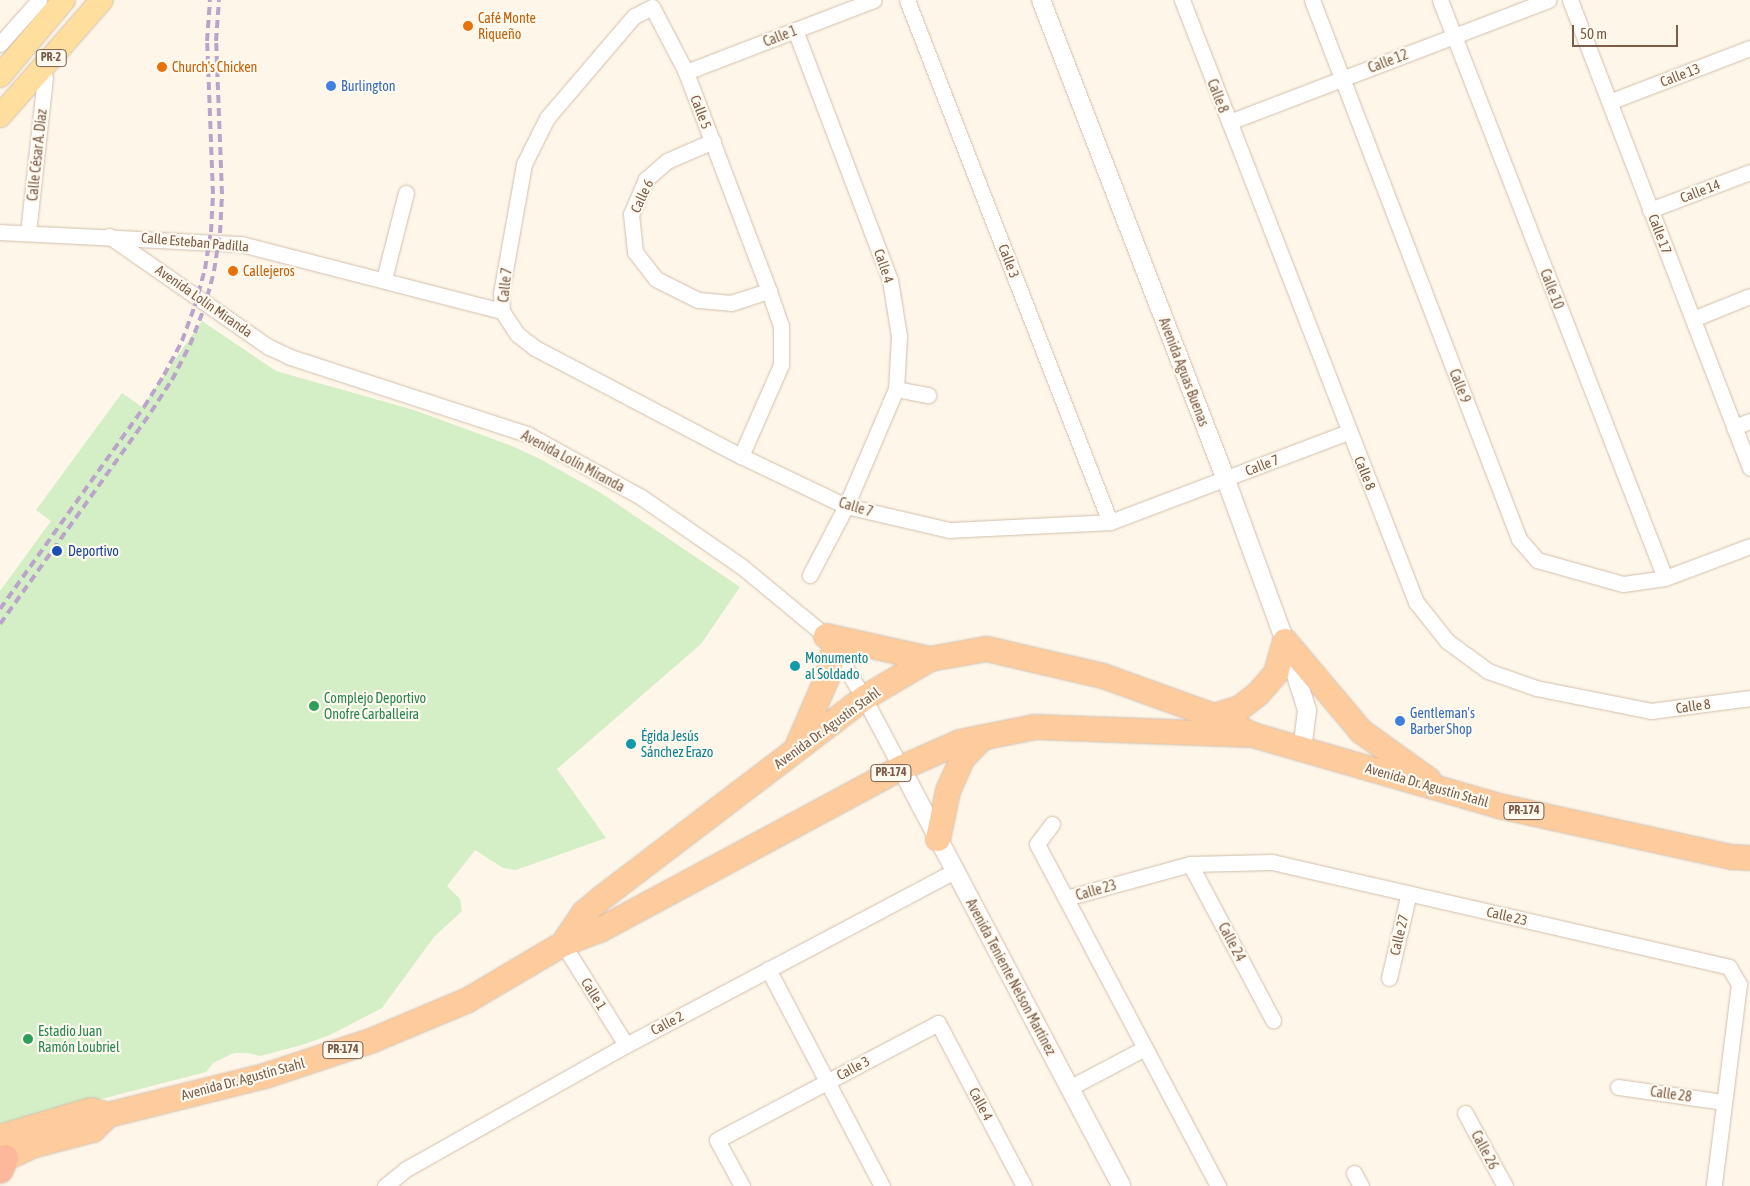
<!DOCTYPE html>
<html>
<head>
<meta charset="utf-8">
<style>
  body { margin:0 }
  #map { position:relative; width:1750px; height:1186px; overflow:hidden; background:#fef6e8; font-family:"Asap Condensed",sans-serif }
  div>[style] { position:absolute }
  .green>* { inset:0; background:#d4eec5 }
  .roads { filter:drop-shadow(0 0 1px #d2beac) drop-shadow(0 0 1px #d2beac) }
  .minor>* { height:15px; margin:-7.5px; padding:0 7.5px; transform-origin:7.5px; border-radius:7.5px; background:#fff }
  .tertiary>* { height:18px; margin:-9px; padding:0 9px; transform-origin:9px; border-radius:9px; background:#fff }
  .primary>* { height:22px; margin:-11px; padding:0 11px; transform-origin:11px; border-radius:11px; background:#ffde9e }
  .trunk>* { height:24px; margin:-12px; padding:0 12px; transform-origin:12px; border-radius:12px; background:#fecb9c }
  .motorway>* { height:26px; margin:-13px; padding:0 13px; transform-origin:13px; border-radius:13px; background:#fdb89b }
  .rail>* { height:4px; margin-top:-2px; transform-origin:0; background:repeating-linear-gradient(90deg,#baa4ca 0 8px,transparent 0 13px) }
  .dots>* { width:14px; height:14px; translate:-50% -50%; box-sizing:border-box; border:2px solid #fffaf0; border-radius:50% }
  span { translate:-50% -50%; white-space:nowrap; text-align:center; line-height:1.15; -webkit-text-stroke:4.5px #fffaf0; paint-order:stroke }
  .shield-label span { padding:1px 4px; background:#fffaf0; border:1px solid; border-radius:4px; -webkit-text-stroke-width:0 }
  .shield-label { font-size:12px; color:#7c5d49; font-weight:700 }
  .food-label { font-size:14px; color:#c56008 }
  .left { translate:0 -50%; text-align:left }
  .street-label { font-size:14px; color:#7c5d49 }
  .shop-label { font-size:14px; color:#366cbe }
  .transit-label { font-size:14px; color:#164399 }
  .culture-label { font-size:14px; color:#0d838f }
  .leisure-label { font-size:14px; color:#27864d }
  .scale { position:absolute; left:1572px; top:25px; width:106px; height:22px; box-sizing:border-box; border:2px solid #7c5d49; border-top:0; padding-left:6px; font-size:15px; line-height:18px; white-space:nowrap; color:#7c5d49; -webkit-text-stroke:4px #fffaf0; paint-order:stroke }
</style>
</head>
<body>
<div id="map">
  <div class="green">
    <i style="clip-path:polygon(202px 321px,276px 371px,414px 410px,512px 446px,540px 459px,601px 493px,740px 587px,701px 644px,557px 769px,606px 838px,516px 870px,503px 868px,475px 850px,447px 886px,460px 899px,462px 911px,434px 937px,382px 1008px,330px 1035px,302px 1045px,260px 1056px,248px 1053px,234px 1053px,213px 1063px,206px 1072px,0 1125px,0 591px,51px 521px,36px 510px,122px 393px,142px 407px)"></i>
  </div>
  <div class="roads">
    <div class="minor">
      <i style="left:907px;top:0;width:560px;rotate:68.75deg"></i>
      <i style="left:1182px;top:0;width:646px;rotate:68.76deg"></i>
      <i style="left:1416px;top:602px;width:50px;rotate:51.5deg"></i>
      <i style="left:1447px;top:641px;width:51px;rotate:36.2deg"></i>
      <i style="left:1488px;top:671px;width:51px;rotate:19.5deg"></i>
      <i style="left:1536px;top:688px;width:117px;rotate:11.3deg"></i>
      <i style="left:1651px;top:711px;width:100px;rotate:-7.5deg"></i>
      <i style="left:1312px;top:0;width:577px;rotate:68.99deg"></i>
      <i style="left:1519px;top:539px;width:28px;rotate:49deg"></i>
      <i style="left:1537px;top:560px;width:89px;rotate:15.6deg"></i>
      <i style="left:1623px;top:584px;width:42px;rotate:-8.1deg"></i>
      <i style="left:1665px;top:578px;width:91px;rotate:-20.6deg"></i>
      <i style="left:1440px;top:0;width:620px;rotate:68.73deg"></i>
      <i style="left:1570px;top:0;width:501px;rotate:68.96deg"></i>
      <i style="left:795px;top:30px;width:267px;rotate:69.2deg"></i>
      <i style="left:890px;top:280px;width:57px;rotate:80.9deg"></i>
      <i style="left:899px;top:336px;width:53px;rotate:93.2deg"></i>
      <i style="left:896px;top:389px;width:127px;rotate:113.1deg"></i>
      <i style="left:846px;top:506px;width:78px;rotate:117.6deg"></i>
      <i style="left:0;top:44px;width:59px;rotate:-48.4deg"></i>
      <i style="left:686px;top:72px;width:201px;rotate:-21deg"></i>
      <i style="left:1609px;top:102px;width:151px;rotate:-21deg"></i>
      <i style="left:1229px;top:122px;width:342px;rotate:-20.9deg"></i>
      <i style="left:713px;top:141px;width:50px;rotate:156.5deg"></i>
      <i style="left:667px;top:161px;width:28px;rotate:139deg"></i>
      <i style="left:646px;top:179px;width:38px;rotate:113deg"></i>
      <i style="left:631px;top:214px;width:38px;rotate:84deg"></i>
      <i style="left:635px;top:252px;width:34px;rotate:52deg"></i>
      <i style="left:656px;top:279px;width:47px;rotate:26.6deg"></i>
      <i style="left:698px;top:300px;width:33px;rotate:5deg"></i>
      <i style="left:731px;top:303px;width:40px;rotate:-18deg"></i>
      <i style="left:1650px;top:210px;width:107px;rotate:-20.8deg"></i>
      <i style="left:0;top:232px;width:241px;rotate:2.9deg"></i>
      <i style="left:241px;top:244px;width:269px;rotate:14.4deg"></i>
      <i style="left:28px;top:233px;width:157px;rotate:-83.8deg"></i>
      <i style="left:109px;top:236px;width:195px;rotate:34.8deg"></i>
      <i style="left:269px;top:347px;width:23px;rotate:25deg"></i>
      <i style="left:290px;top:357px;width:249px;rotate:18deg"></i>
      <i style="left:527px;top:434px;width:130px;rotate:28.9deg"></i>
      <i style="left:641px;top:497px;width:121px;rotate:34.6deg"></i>
      <i style="left:741px;top:566px;width:110px;rotate:39.5deg"></i>
      <i style="left:826px;top:636px;width:73px;rotate:58.5deg"></i>
      <i style="left:864px;top:698px;width:79px;rotate:62.1deg"></i>
      <i style="left:384px;top:279px;width:89px;rotate:-75.7deg"></i>
      <i style="left:1693px;top:319px;width:61px;rotate:-22deg"></i>
      <i style="left:896px;top:389px;width:33px;rotate:11deg"></i>
      <i style="left:1734px;top:427px;width:17px;rotate:-21deg"></i>
      <i style="left:741px;top:456px;width:99px;rotate:-66.3deg"></i>
      <i style="left:781px;top:365px;width:39px;rotate:-90deg"></i>
      <i style="left:781px;top:326px;width:37px;rotate:-109deg"></i>
      <i style="left:769px;top:291px;width:234px;rotate:-110.8deg"></i>
      <i style="left:686px;top:72px;width:73px;rotate:-117.6deg"></i>
      <i style="left:652px;top:7px;width:20px;rotate:153deg"></i>
      <i style="left:634px;top:16px;width:134px;rotate:130.5deg"></i>
      <i style="left:547px;top:118px;width:51px;rotate:116.6deg"></i>
      <i style="left:524px;top:164px;width:131px;rotate:100.1deg"></i>
      <i style="left:501px;top:293px;width:18px;rotate:87deg"></i>
      <i style="left:502px;top:311px;width:27px;rotate:57deg"></i>
      <i style="left:517px;top:334px;width:23px;rotate:38deg"></i>
      <i style="left:535px;top:348px;width:233px;rotate:27.7deg"></i>
      <i style="left:741px;top:456px;width:116px;rotate:25.5deg"></i>
      <i style="left:846px;top:506px;width:106px;rotate:13.1deg"></i>
      <i style="left:949px;top:530px;width:161px;rotate:-2.8deg"></i>
      <i style="left:1110px;top:522px;width:254px;rotate:-20.7deg"></i>
      <i style="left:1052px;top:824px;width:25px;rotate:127deg"></i>
      <i style="left:1037px;top:844px;width:387px;rotate:62.1deg"></i>
      <i style="left:1190px;top:864px;width:177px;rotate:62deg"></i>
      <i style="left:1066px;top:898px;width:129px;rotate:-15.3deg"></i>
      <i style="left:1190px;top:864px;width:82px;rotate:-1.4deg"></i>
      <i style="left:1272px;top:862px;width:469px;rotate:12.9deg"></i>
      <i style="left:1729px;top:967px;width:20px;rotate:60deg"></i>
      <i style="left:1739px;top:984px;width:204px;rotate:97.1deg"></i>
      <i style="left:563px;top:944px;width:119px;rotate:58deg"></i>
      <i style="left:768px;top:969px;width:245px;rotate:62.3deg"></i>
      <i style="left:1389px;top:978px;width:87px;rotate:-76.8deg"></i>
      <i style="left:1618px;top:1087px;width:107px;rotate:8.1deg"></i>
      <i style="left:1069px;top:1088px;width:86px;rotate:-27.8deg"></i>
      <i style="left:1465px;top:1113px;width:83px;rotate:61.3deg"></i>
      <i style="left:1354px;top:1173px;width:15px;rotate:62deg"></i>
      <i style="left:385px;top:1186px;width:27px;rotate:-39deg"></i>
      <i style="left:406px;top:1169px;width:253px;rotate:-29.4deg"></i>
      <i style="left:626px;top:1045px;width:372px;rotate:-27.9deg"></i>
      <i style="left:742px;top:1186px;width:52px;rotate:-118.5deg"></i>
      <i style="left:717px;top:1140px;width:250px;rotate:-27.9deg"></i>
      <i style="left:938px;top:1023px;width:184px;rotate:62.2deg"></i>
    </div>
    <div class="tertiary">
      <i style="left:1041px;top:0;width:514px;rotate:68.92deg"></i>
      <i style="left:1226px;top:480px;width:171px;rotate:69.9deg"></i>
      <i style="left:1285px;top:641px;width:72px;rotate:72.3deg"></i>
      <i style="left:1307px;top:710px;width:38px;rotate:97deg"></i>
      <i style="left:901px;top:768px;width:472px;rotate:62.2deg"></i>
    </div>
    <div class="primary">
      <i style="left:0;top:76px;width:99px;rotate:-49.9deg"></i>
      <i style="left:0;top:116px;width:154px;rotate:-48.7deg"></i>
    </div>
    <div class="trunk">
      <i style="left:826px;top:636px;width:107px;rotate:12.5deg"></i>
      <i style="left:1285px;top:641px;width:119px;rotate:49.8deg"></i>
      <i style="left:1362px;top:732px;width:82px;rotate:35.6deg"></i>
      <i style="left:1214px;top:716px;width:27px;rotate:-17deg"></i>
      <i style="left:1240px;top:708px;width:23px;rotate:-38deg"></i>
      <i style="left:1258px;top:694px;width:28px;rotate:-49deg"></i>
      <i style="left:1276px;top:673px;width:33px;rotate:-74deg"></i>
      <i style="left:798px;top:745px;width:73px;rotate:-66.6deg"></i>
      <i style="left:827px;top:678px;width:30px;rotate:-76deg"></i>
      <i style="left:938px;top:839px;width:49px;rotate:-78.2deg"></i>
      <i style="left:948px;top:791px;width:36px;rotate:-66deg"></i>
      <i style="left:963px;top:758px;width:29px;rotate:-46deg"></i>
      <i style="left:563px;top:944px;width:37px;rotate:-56deg"></i>
      <i style="left:584px;top:913px;width:25px;rotate:-40deg"></i>
      <i style="left:603px;top:897px;width:328px;rotate:-37.3deg"></i>
      <i style="left:864px;top:698px;width:77px;rotate:-30.6deg"></i>
      <i style="left:930px;top:659px;width:58px;rotate:-10deg"></i>
      <i style="left:987px;top:649px;width:119px;rotate:13.1deg"></i>
      <i style="left:1103px;top:676px;width:118px;rotate:19.8deg"></i>
      <i style="left:1214px;top:716px;width:43px;rotate:26deg"></i>
      <i style="left:1253px;top:735px;width:256px;rotate:16.1deg"></i>
      <i style="left:1499px;top:806px;width:238px;rotate:12.4deg"></i>
      <i style="left:1731px;top:857px;width:19px;rotate:3deg"></i>
      <i style="left:0;top:1137px;width:95px;rotate:-16.5deg"></i>
      <i style="left:91px;top:1110px;width:18px;rotate:16deg"></i>
      <i style="left:0;top:1161px;width:35px;rotate:-25deg"></i>
      <i style="left:32px;top:1146px;width:63px;rotate:-14.7deg"></i>
      <i style="left:93px;top:1130px;width:21px;rotate:-45deg"></i>
      <i style="left:108px;top:1115px;width:162px;rotate:-14deg"></i>
      <i style="left:265px;top:1076px;width:114px;rotate:-18.4deg"></i>
      <i style="left:373px;top:1040px;width:103px;rotate:-22.8deg"></i>
      <i style="left:468px;top:1000px;width:110px;rotate:-30.5deg"></i>
      <i style="left:563px;top:944px;width:40px;rotate:-21deg"></i>
      <i style="left:600px;top:930px;width:342px;rotate:-28.3deg"></i>
      <i style="left:901px;top:768px;width:64px;rotate:-23.8deg"></i>
      <i style="left:960px;top:742px;width:76px;rotate:-11.3deg"></i>
      <i style="left:1035px;top:727px;width:218px;rotate:2.1deg"></i>
    </div>
    <div class="motorway">
      <i style="left:0;top:1170px;width:13px;rotate:-67deg"></i>
    </div>
  </div>
  <div class="rail">
    <i style="left:0;top:609px;width:248px;rotate:-54.5deg"></i>
    <i style="left:144px;top:407px;width:38px;rotate:-58deg"></i>
    <i style="left:164px;top:375px;width:38px;rotate:-62deg"></i>
    <i style="left:182px;top:341px;width:37px;rotate:-70deg"></i>
    <i style="left:195px;top:306px;width:38px;rotate:-75deg"></i>
    <i style="left:205px;top:269px;width:37px;rotate:-81deg"></i>
    <i style="left:211px;top:232px;width:38px;rotate:-87deg"></i>
    <i style="left:213px;top:194px;width:153px;rotate:-92.2deg"></i>
    <i style="left:207px;top:41px;width:41px;rotate:-85.8deg"></i>
    <i style="left:0;top:624px;width:260px;rotate:-54.5deg"></i>
    <i style="left:151px;top:412px;width:38px;rotate:-57deg"></i>
    <i style="left:172px;top:380px;width:39px;rotate:-63deg"></i>
    <i style="left:190px;top:345px;width:39px;rotate:-69deg"></i>
    <i style="left:204px;top:309px;width:39px;rotate:-75deg"></i>
    <i style="left:214px;top:271px;width:38px;rotate:-81deg"></i>
    <i style="left:220px;top:233px;width:39px;rotate:-87deg"></i>
    <i style="left:222px;top:194px;width:153px;rotate:-92.2deg"></i>
    <i style="left:216px;top:41px;width:41px;rotate:-85.8deg"></i>
  </div>
  <div class="dots">
    <i style="left:468px;top:26px;background:#e8710a"></i>
    <i style="left:162px;top:67px;background:#e8710a"></i>
    <i style="left:331px;top:86px;background:#3f7fe0"></i>
    <i style="left:233px;top:271px;background:#e8710a"></i>
    <i style="left:57px;top:551px;background:#1a4fb4"></i>
    <i style="left:795px;top:666px;background:#0f9aa8"></i>
    <i style="left:314px;top:706px;background:#2e9e5b"></i>
    <i style="left:1400px;top:721px;background:#3f7fe0"></i>
    <i style="left:631px;top:744px;background:#0f9aa8"></i>
    <i style="left:28px;top:1039px;background:#2e9e5b"></i>
  </div>
  <div class="shield-label">
    <span style="left:51px;top:58px">PR-2</span>
    <span style="left:891px;top:773px">PR-174</span>
    <span style="left:1524px;top:811px">PR-174</span>
    <span style="left:343px;top:1050px">PR-174</span>
  </div>
  <div class="food-label">
    <span class="left" style="left:478px;top:26px">Café Monte<br>Riqueño</span>
    <span class="left" style="left:172px;top:67px">Church's Chicken</span>
    <span class="left" style="left:243px;top:271px">Callejeros</span>
  </div>
  <div class="street-label">
    <span style="left:780px;top:36px;rotate:-21deg">Calle 1</span>
    <span style="left:1388px;top:61px;rotate:-21deg">Calle 12</span>
    <span style="left:1680px;top:75px;rotate:-21deg">Calle 13</span>
    <span style="left:1218px;top:96px;rotate:69deg">Calle 8</span>
    <span style="left:701px;top:112px;rotate:69deg">Calle 5</span>
    <span style="left:37px;top:155px;rotate:-84deg">Calle César A. Díaz</span>
    <span style="left:1700px;top:191px;rotate:-21deg">Calle 14</span>
    <span style="left:642px;top:196px;rotate:-65deg">Calle 6</span>
    <span style="left:1660px;top:234px;rotate:69deg">Calle 17</span>
    <span style="left:195px;top:242px;rotate:5deg">Calle Esteban Padilla</span>
    <span style="left:1009px;top:261px;rotate:69deg">Calle 3</span>
    <span style="left:884px;top:266px;rotate:71deg">Calle 4</span>
    <span style="left:505px;top:285px;rotate:-84deg">Calle 7</span>
    <span style="left:1552px;top:289px;rotate:69deg">Calle 10</span>
    <span style="left:204px;top:301px;rotate:35deg">Avenida Lolín Miranda</span>
    <span style="left:1184px;top:372px;rotate:69deg">Avenida Aguas Buenas</span>
    <span style="left:1460px;top:386px;rotate:69deg">Calle 9</span>
    <span style="left:573px;top:461px;rotate:28deg">Avenida Lolín Miranda</span>
    <span style="left:1262px;top:465px;rotate:-21deg">Calle 7</span>
    <span style="left:1365px;top:473px;rotate:68deg">Calle 8</span>
    <span style="left:856px;top:507px;rotate:17deg">Calle 7</span>
    <span style="left:1693px;top:706px;rotate:-8deg">Calle 8</span>
    <span style="left:827px;top:728px;rotate:-36deg">Avenida Dr. Agustín Stahl</span>
    <span style="left:1427px;top:785px;rotate:16deg">Avenida Dr. Agustín Stahl</span>
    <span style="left:1096px;top:890px;rotate:-16deg">Calle 23</span>
    <span style="left:1507px;top:916px;rotate:13deg">Calle 23</span>
    <span style="left:1399px;top:935px;rotate:-77deg">Calle 27</span>
    <span style="left:1232px;top:942px;rotate:62deg">Calle 24</span>
    <span style="left:1011px;top:977px;rotate:62deg">Avenida Teniente Nelson Martínez</span>
    <span style="left:594px;top:994px;rotate:58deg">Calle 1</span>
    <span style="left:667px;top:1023px;rotate:-28deg">Calle 2</span>
    <span style="left:853px;top:1068px;rotate:-28deg">Calle 3</span>
    <span style="left:243px;top:1079px;rotate:-15deg">Avenida Dr. Agustín Stahl</span>
    <span style="left:1671px;top:1094px;rotate:8deg">Calle 28</span>
    <span style="left:981px;top:1104px;rotate:62deg">Calle 4</span>
    <span style="left:1485px;top:1150px;rotate:62deg">Calle 26</span>
  </div>
  <div class="shop-label">
    <span class="left" style="left:341px;top:86px">Burlington</span>
    <span class="left" style="left:1410px;top:721px">Gentleman's<br>Barber Shop</span>
  </div>
  <div class="transit-label">
    <span class="left" style="left:68px;top:551px">Deportivo</span>
  </div>
  <div class="culture-label">
    <span class="left" style="left:805px;top:666px">Monumento<br>al Soldado</span>
    <span class="left" style="left:641px;top:744px">Égida Jesús<br>Sánchez Erazo</span>
  </div>
  <div class="leisure-label">
    <span class="left" style="left:324px;top:706px">Complejo Deportivo<br>Onofre Carballeira</span>
    <span class="left" style="left:38px;top:1039px">Estadio Juan<br>Ramón Loubriel</span>
  </div>
  <div class="scale">50 m</div>
</div>
</body>
</html>
